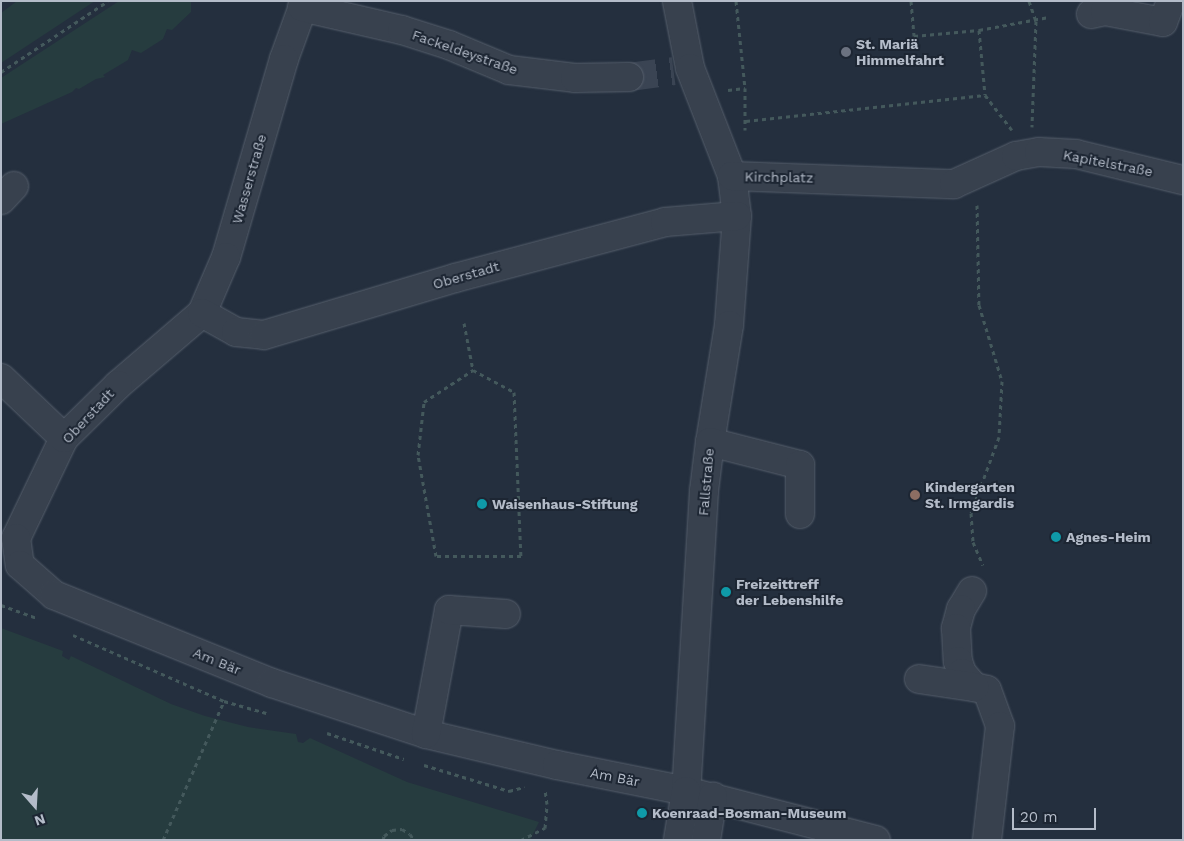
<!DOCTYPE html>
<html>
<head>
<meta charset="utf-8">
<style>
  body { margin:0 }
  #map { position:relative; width:1184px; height:841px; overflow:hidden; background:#242f3e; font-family:"Work Sans",sans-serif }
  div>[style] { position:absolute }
  .green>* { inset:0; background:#263c3f }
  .minor-tunnel>* { height:28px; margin-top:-14px; transform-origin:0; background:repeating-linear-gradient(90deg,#3a4453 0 28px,transparent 0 42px) }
  .path>* { height:3px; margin-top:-1.5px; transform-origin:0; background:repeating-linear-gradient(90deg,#44595c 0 4px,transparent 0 8px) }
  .roads { filter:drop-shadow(0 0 1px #565f6c) drop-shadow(0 0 1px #565f6c) }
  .minor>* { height:28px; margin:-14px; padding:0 14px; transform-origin:14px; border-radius:14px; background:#38414e }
  .dots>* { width:14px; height:14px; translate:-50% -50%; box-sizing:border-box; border:2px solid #1d2633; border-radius:50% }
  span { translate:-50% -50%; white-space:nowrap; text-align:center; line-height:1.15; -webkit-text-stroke:4px #1d2633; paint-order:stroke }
  .poi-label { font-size:14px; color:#b4bcc9; font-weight:700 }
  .left { translate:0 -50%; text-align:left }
  .street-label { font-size:14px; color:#b4bcc9 }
  .frame { position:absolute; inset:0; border:2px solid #b4bcc9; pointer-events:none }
  .north { position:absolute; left:10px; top:781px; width:50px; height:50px; -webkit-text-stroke:4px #1d2633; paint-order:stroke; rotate:161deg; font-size:14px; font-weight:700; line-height:20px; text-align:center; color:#b4bcc9 }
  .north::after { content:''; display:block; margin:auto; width:18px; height:22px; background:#b4bcc9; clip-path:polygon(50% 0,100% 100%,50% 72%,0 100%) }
  .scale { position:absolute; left:1012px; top:808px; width:84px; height:22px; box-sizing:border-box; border:2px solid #b4bcc9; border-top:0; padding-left:6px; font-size:15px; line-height:18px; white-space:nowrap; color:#b4bcc9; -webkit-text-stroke:4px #1d2633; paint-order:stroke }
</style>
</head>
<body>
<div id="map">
  <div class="green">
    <i style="clip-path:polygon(17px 1px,95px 1px,1px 63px,1px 13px)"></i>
    <i style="clip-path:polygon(119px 1px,191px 1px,191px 12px,172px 30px,167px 29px,163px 39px,141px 53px,132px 50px,128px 60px,103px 75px,105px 77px,96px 79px,79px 89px,76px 88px,72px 92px,1px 124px,1px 78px)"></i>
    <i style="clip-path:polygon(1px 628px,63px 651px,62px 656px,69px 660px,71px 656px,171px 704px,205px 716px,248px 727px,296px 734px,298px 742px,303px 743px,310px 738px,407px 782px,539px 822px,530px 840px,1px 840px)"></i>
  </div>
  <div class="minor-tunnel">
    <i style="left:629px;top:77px;width:45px;rotate:-7.6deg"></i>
  </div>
  <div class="path">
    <i style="left:736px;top:1px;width:87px;rotate:84.1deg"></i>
    <i style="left:745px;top:88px;width:42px;rotate:90deg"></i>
    <i style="left:911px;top:1px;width:35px;rotate:85deg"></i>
    <i style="left:914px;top:36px;width:65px;rotate:-5.3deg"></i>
    <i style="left:979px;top:30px;width:65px;rotate:84.7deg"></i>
    <i style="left:985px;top:95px;width:44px;rotate:52.4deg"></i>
    <i style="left:1029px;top:1px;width:21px;rotate:71deg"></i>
    <i style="left:1036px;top:21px;width:106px;rotate:92.2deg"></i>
    <i style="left:979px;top:30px;width:71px;rotate:-10.5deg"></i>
    <i style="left:1px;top:72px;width:128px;rotate:-33.6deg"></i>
    <i style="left:728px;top:90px;width:17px;rotate:-7deg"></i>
    <i style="left:746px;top:121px;width:240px;rotate:-6.2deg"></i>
    <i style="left:977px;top:205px;width:100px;rotate:88.9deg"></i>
    <i style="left:979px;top:305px;width:79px;rotate:73.2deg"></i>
    <i style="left:1002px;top:381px;width:56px;rotate:93.1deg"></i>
    <i style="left:999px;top:437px;width:81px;rotate:110.2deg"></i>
    <i style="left:971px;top:513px;width:29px;rotate:86deg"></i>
    <i style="left:973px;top:542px;width:25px;rotate:67deg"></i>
    <i style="left:464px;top:323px;width:48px;rotate:79.2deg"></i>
    <i style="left:473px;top:370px;width:47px;rotate:28.2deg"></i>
    <i style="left:514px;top:392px;width:164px;rotate:87.6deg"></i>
    <i style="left:521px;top:556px;width:85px;rotate:180deg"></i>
    <i style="left:436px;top:556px;width:103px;rotate:-100.1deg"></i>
    <i style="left:418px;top:455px;width:53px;rotate:-83.5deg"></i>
    <i style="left:424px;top:402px;width:59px;rotate:-33.1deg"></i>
    <i style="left:1px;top:605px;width:37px;rotate:20deg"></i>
    <i style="left:73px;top:635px;width:165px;rotate:23.6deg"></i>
    <i style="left:224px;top:701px;width:44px;rotate:15.9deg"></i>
    <i style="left:327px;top:733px;width:81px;rotate:18.7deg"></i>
    <i style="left:424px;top:765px;width:89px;rotate:17deg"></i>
    <i style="left:509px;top:791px;width:16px;rotate:-15deg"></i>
    <i style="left:163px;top:840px;width:152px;rotate:-66.3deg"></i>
    <i style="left:383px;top:840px;width:4px;rotate:-76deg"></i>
    <i style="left:384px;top:836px;width:10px;rotate:-37deg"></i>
    <i style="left:392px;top:830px;width:10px;rotate:-6deg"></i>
    <i style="left:402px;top:829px;width:9px;rotate:32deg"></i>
    <i style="left:410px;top:834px;width:7px;rotate:56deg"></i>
    <i style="left:521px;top:840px;width:27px;rotate:-27deg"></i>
    <i style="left:545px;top:828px;width:24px;rotate:-85deg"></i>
    <i style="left:547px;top:804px;width:14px;rotate:-98deg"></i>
  </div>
  <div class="roads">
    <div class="minor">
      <i style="left:305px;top:1px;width:62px;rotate:109.9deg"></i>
      <i style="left:284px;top:59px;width:206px;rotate:106.3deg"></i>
      <i style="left:226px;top:257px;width:61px;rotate:113.2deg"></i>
      <i style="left:202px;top:313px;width:111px;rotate:139.4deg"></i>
      <i style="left:118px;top:385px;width:76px;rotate:135.5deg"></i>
      <i style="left:64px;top:438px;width:111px;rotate:115.6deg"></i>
      <i style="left:16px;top:538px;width:27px;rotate:82deg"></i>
      <i style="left:20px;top:565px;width:45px;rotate:41.4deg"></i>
      <i style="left:54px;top:595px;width:235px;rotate:22deg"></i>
      <i style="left:272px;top:683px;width:162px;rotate:18.3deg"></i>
      <i style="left:426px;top:734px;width:135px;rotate:13.3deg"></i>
      <i style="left:557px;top:765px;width:132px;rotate:11.4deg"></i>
      <i style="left:686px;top:791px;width:196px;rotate:14.5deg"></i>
      <i style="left:677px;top:1px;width:68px;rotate:79deg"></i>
      <i style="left:690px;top:68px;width:116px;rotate:68.7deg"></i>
      <i style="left:732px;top:176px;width:40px;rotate:82.9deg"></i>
      <i style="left:737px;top:216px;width:109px;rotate:94.2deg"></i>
      <i style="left:729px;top:325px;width:119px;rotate:99.2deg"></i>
      <i style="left:710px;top:442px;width:49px;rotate:97deg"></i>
      <i style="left:704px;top:491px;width:301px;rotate:93.4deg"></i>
      <i style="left:686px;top:791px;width:50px;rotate:99.3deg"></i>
      <i style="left:302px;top:7px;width:103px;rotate:13deg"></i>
      <i style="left:402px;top:30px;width:49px;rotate:17.7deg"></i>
      <i style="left:449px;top:45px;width:65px;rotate:22.6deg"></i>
      <i style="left:509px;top:70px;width:66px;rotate:6.9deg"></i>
      <i style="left:575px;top:78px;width:54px;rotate:-1.1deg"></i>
      <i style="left:1091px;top:14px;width:14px;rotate:-12deg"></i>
      <i style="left:1105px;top:11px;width:59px;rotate:10.7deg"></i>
      <i style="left:1163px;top:22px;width:22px;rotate:-69deg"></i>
      <i style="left:732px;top:176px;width:222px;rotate:2.1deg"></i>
      <i style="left:954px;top:184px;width:68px;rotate:-24.3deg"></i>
      <i style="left:1016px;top:156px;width:23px;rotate:-10deg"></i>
      <i style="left:1039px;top:152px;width:37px;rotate:3deg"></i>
      <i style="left:1076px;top:154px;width:110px;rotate:13.7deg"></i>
      <i style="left:1px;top:200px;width:19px;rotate:-47deg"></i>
      <i style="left:202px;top:313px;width:39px;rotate:29deg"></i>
      <i style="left:236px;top:332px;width:28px;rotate:6deg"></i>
      <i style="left:264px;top:335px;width:199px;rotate:-16.6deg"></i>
      <i style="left:455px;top:278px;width:217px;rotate:-14.9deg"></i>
      <i style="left:665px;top:222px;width:72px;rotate:-4.8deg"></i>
      <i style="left:1px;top:378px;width:87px;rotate:43.6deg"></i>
      <i style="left:710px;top:442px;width:93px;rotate:14.3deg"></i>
      <i style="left:800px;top:465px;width:49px;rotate:90deg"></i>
      <i style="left:972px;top:591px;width:21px;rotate:121deg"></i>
      <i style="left:961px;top:609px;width:20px;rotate:105deg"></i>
      <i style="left:956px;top:628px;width:33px;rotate:87deg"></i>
      <i style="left:958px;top:661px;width:13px;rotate:72deg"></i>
      <i style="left:962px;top:673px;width:18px;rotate:49deg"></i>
      <i style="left:974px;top:687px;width:13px;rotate:13deg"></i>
      <i style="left:987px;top:690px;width:38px;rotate:70deg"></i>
      <i style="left:1000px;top:726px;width:115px;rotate:96.5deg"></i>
      <i style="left:919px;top:679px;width:56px;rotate:8.3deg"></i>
      <i style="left:426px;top:734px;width:126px;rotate:-79.5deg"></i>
      <i style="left:449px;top:610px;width:57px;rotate:4deg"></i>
      <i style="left:706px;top:840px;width:44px;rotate:-80.8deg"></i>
    </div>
  </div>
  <div class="dots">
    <i style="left:846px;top:52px;background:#6b7280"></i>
    <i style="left:915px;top:495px;background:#8d6e63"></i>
    <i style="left:482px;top:504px;background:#0f9aa8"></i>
    <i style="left:1056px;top:537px;background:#0f9aa8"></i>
    <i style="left:726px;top:592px;background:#0f9aa8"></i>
    <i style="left:642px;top:813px;background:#0f9aa8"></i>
  </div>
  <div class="poi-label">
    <span class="left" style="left:856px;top:52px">St. Mariä<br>Himmelfahrt</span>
    <span class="left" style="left:925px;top:495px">Kindergarten<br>St. Irmgardis</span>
    <span class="left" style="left:492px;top:504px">Waisenhaus-Stiftung</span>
    <span class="left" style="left:1066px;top:537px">Agnes-Heim</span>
    <span class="left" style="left:736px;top:592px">Freizeittreff<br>der Lebenshilfe</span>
    <span class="left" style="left:652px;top:813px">Koenraad-Bosman-Museum</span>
  </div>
  <div class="street-label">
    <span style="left:465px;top:52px;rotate:19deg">Fackeldeystraße</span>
    <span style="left:1108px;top:163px;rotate:11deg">Kapitelstraße</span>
    <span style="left:779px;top:177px;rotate:1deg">Kirchplatz</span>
    <span style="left:249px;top:179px;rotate:-74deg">Wasserstraße</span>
    <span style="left:466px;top:275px;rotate:-16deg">Oberstadt</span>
    <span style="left:88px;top:416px;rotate:-47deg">Oberstadt</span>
    <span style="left:706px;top:482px;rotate:-85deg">Fallstraße</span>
    <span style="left:217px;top:661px;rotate:22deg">Am Bär</span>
    <span style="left:615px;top:777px;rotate:11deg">Am Bär</span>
  </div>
  <div class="frame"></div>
  <div class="north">N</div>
  <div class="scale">20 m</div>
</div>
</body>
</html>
